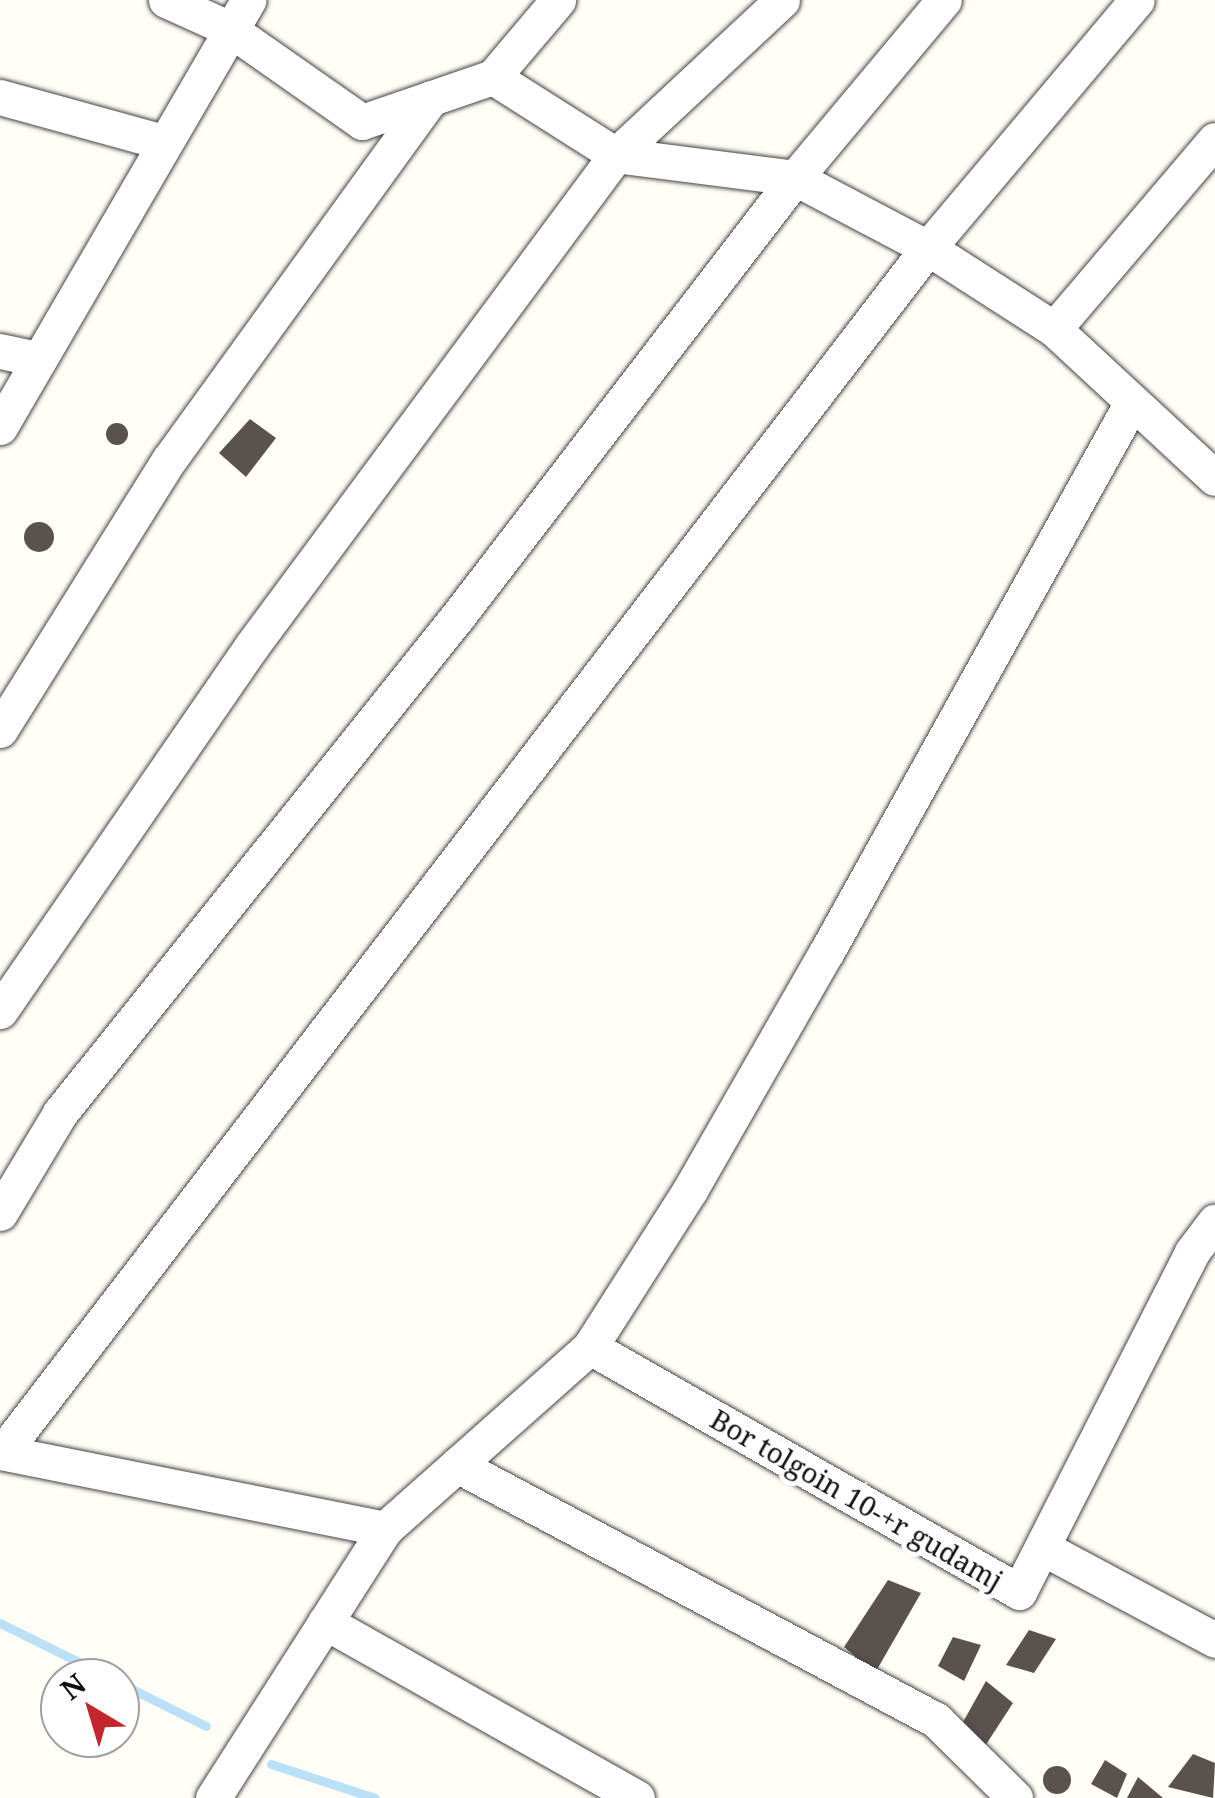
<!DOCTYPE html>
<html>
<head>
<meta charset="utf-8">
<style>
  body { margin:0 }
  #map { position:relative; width:1215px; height:1798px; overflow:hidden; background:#fffdf5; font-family:"Noto Serif",serif }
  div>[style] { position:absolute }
  .stream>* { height:9px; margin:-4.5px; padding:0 4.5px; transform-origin:4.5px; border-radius:4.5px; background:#b9e0f7 }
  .building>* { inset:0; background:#5a524d }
  .round { border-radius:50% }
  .roads { filter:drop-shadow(0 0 2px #444) drop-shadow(0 0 2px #444) }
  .street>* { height:35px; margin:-17.5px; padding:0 17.5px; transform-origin:17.5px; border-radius:17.5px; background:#fff }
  span { translate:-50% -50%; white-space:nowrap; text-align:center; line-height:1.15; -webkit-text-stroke:10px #fff; paint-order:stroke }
  .street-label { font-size:28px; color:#111 }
  .north { position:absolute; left:40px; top:1658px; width:100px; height:100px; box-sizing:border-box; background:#fff; border:2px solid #a0a0a0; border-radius:50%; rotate:322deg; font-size:28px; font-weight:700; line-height:40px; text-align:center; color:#111 }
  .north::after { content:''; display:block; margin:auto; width:35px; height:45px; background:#c4262e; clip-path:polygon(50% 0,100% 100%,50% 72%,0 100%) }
</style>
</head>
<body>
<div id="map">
  <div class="stream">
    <i style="left:0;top:1623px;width:124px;rotate:26.4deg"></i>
    <i style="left:120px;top:1683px;width:96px;rotate:26.6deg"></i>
    <i style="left:271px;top:1764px;width:109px;rotate:18.1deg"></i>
  </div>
  <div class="building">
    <i style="clip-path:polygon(250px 419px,276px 438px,246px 477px,219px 453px)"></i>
    <i class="round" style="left:106px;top:423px;width:22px;height:22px"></i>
    <i class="round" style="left:24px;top:522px;width:30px;height:30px"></i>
    <i style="clip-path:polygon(888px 1580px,921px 1593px,875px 1673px,844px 1647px)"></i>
    <i style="clip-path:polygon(1029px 1630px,1056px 1639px,1034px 1673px,1006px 1665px)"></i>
    <i style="clip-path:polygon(953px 1637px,981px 1645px,964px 1681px,938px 1666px)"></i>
    <i style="clip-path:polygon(986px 1681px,1013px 1703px,976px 1760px,954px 1738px)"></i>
    <i style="clip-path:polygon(1193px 1754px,1215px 1763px,1213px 1798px,1168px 1787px)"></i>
    <i style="clip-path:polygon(1105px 1760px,1127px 1774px,1117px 1798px,1091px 1784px)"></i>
    <i class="round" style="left:1043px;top:1766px;width:28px;height:28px"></i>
    <i style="clip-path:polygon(1138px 1777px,1163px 1798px,1127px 1798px)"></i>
  </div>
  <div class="roads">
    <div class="street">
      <i style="left:166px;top:0;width:68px;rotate:24.3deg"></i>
      <i style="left:228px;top:28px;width:164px;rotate:35deg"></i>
      <i style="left:362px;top:122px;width:139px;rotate:-19deg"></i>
      <i style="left:493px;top:77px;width:146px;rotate:32.4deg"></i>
      <i style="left:616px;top:155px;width:180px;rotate:7.3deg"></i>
      <i style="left:795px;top:178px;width:150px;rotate:27.8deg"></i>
      <i style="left:928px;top:248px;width:150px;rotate:32.7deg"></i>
      <i style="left:1054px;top:329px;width:219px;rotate:42.8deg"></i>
      <i style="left:493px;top:77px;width:101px;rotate:-49.8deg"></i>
      <i style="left:0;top:97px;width:169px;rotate:15.4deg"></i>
      <i style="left:1054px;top:329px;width:248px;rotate:-49.6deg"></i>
      <i style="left:0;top:351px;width:40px;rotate:12deg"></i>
      <i style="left:0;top:427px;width:494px;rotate:-59.8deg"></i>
      <i style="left:0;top:730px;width:319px;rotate:-58deg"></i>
      <i style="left:169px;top:460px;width:447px;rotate:-54.1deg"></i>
      <i style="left:0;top:1011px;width:442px;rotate:-55.4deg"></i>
      <i style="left:251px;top:647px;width:613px;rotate:-53.43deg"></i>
      <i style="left:616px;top:155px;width:227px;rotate:-43deg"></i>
      <i style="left:0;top:1213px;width:117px;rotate:-59deg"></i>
      <i style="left:60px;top:1113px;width:637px;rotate:-51.31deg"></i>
      <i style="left:458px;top:616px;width:553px;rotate:-52.43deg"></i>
      <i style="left:795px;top:178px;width:232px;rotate:-50.1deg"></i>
      <i style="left:590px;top:1347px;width:494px;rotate:29.7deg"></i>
      <i style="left:1019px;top:1592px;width:381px;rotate:-63deg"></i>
      <i style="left:1192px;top:1252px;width:38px;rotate:-53deg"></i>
      <i style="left:0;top:1452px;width:393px;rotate:11.3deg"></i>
      <i style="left:3px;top:1452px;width:1518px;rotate:-52.47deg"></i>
      <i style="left:928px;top:248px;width:324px;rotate:-49.9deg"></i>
      <i style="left:457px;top:1465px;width:543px;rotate:28.03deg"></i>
      <i style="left:936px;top:1720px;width:111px;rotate:44.6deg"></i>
      <i style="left:1043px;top:1548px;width:195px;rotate:28.1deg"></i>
      <i style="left:325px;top:1622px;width:358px;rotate:29.4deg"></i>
      <i style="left:213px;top:1798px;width:319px;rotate:-57.4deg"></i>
      <i style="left:385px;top:1529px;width:274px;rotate:-41.6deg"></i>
      <i style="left:590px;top:1347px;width:186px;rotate:-57.5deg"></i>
      <i style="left:690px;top:1190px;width:273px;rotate:-60.2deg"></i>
      <i style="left:826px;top:953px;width:630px;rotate:-60.95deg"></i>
    </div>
  </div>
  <div class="street-label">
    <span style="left:857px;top:1499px;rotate:30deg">Bor tolgoin 10-+r gudamj</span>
  </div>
  <div class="north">N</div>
</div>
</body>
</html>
